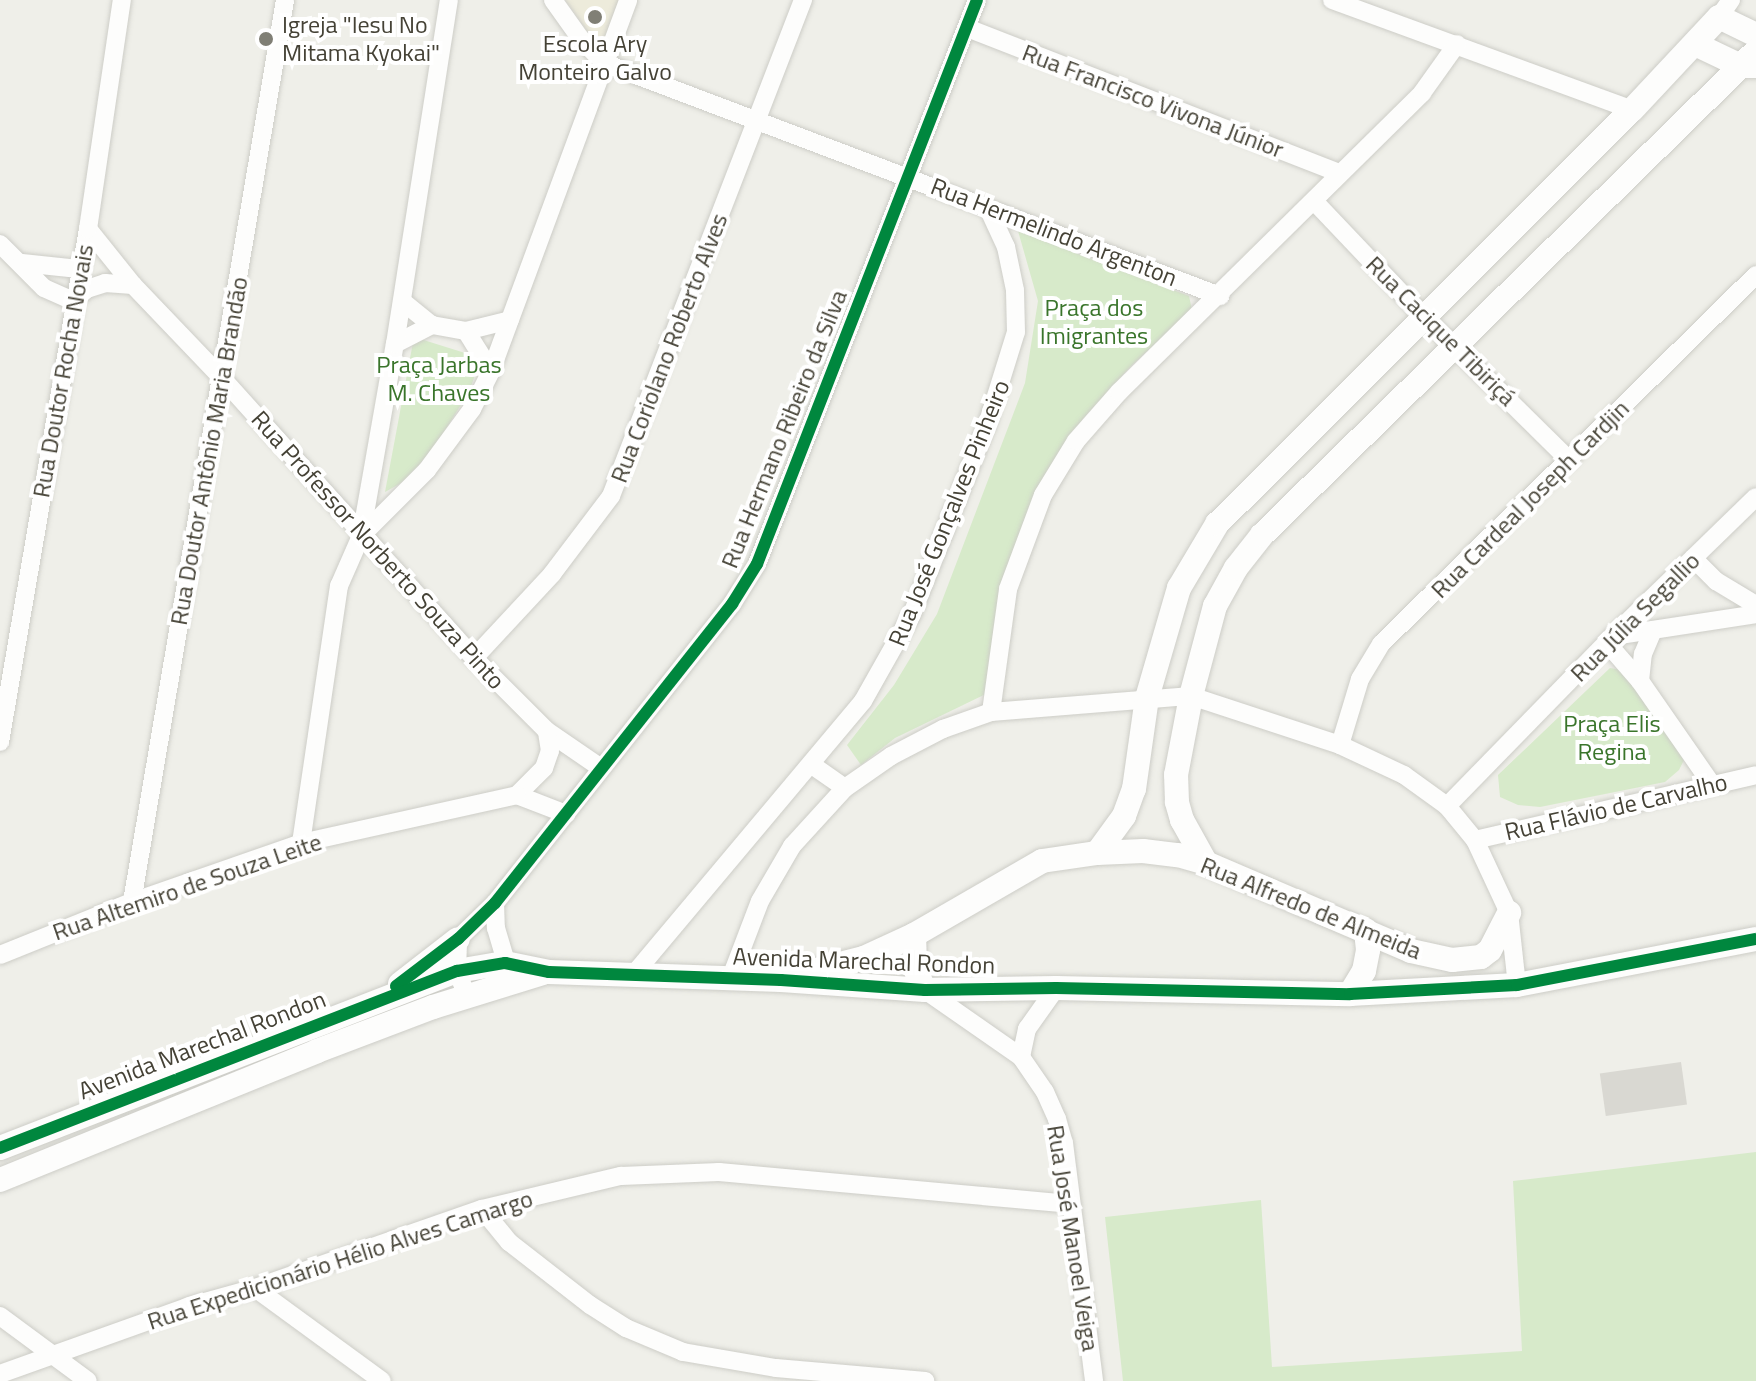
<!DOCTYPE html>
<html>
<head>
<meta charset="utf-8">
<style>
  body { margin:0 }
  #map { position:relative; width:1756px; height:1381px; overflow:hidden; background:#efefe9; font-family:"Titillium Web",sans-serif }
  div>[style] { position:absolute }
  .education>* { inset:0; background:#edebdb }
  .green>* { inset:0; background:#d7eaca }
  .building>* { inset:0; background:#d9d8d2; transform-origin:0 0 }
  .roads { filter:drop-shadow(0 0 2px #cdcdc7) drop-shadow(0 0 2px #cdcdc7) }
  .minor>* { height:18px; margin:-9px; padding:0 9px; transform-origin:9px; border-radius:9px; background:#fdfdfc }
  .tertiary>* { height:24px; margin:-12px; padding:0 12px; transform-origin:12px; border-radius:12px; background:#fdfdfc }
  .cycleway>* { height:12px; margin:-6px; padding:0 6px; transform-origin:6px; border-radius:6px; background:#00873e }
  .dots>* { width:22px; height:22px; translate:-50% -50%; box-sizing:border-box; border:4px solid #fff; border-radius:50% }
  span { translate:-50% -50%; white-space:nowrap; text-align:center; line-height:1.15; -webkit-text-stroke:8px #fff; paint-order:stroke }
  .poi-label { font-size:24px; color:#454236 }
  .left { translate:0 -50%; text-align:left }
  .street-label { font-size:24px; color:#454236 }
  .park-label { font-size:24px; color:#3a752b }
</style>
</head>
<body>
<div id="map">
  <div class="education">
    <i style="clip-path:polygon(565px 0,619px 0,604px 42px,590px 35px)"></i>
  </div>
  <div class="green">
    <i style="clip-path:polygon(1018px 231px,1189px 296px,1192px 310px,1131px 366px,1083px 419px,1051px 466px,1027px 515px,992px 691px,895px 738px,861px 765px,847px 745px,894px 685px,937px 614px,1025px 383px,1038px 301px)"></i>
    <i style="clip-path:polygon(414px 337px,481px 358px,469px 392px,432px 451px,403px 482px,385px 492px)"></i>
    <i style="clip-path:polygon(1610px 668px,1628px 671px,1683px 748px,1684px 760px,1679px 770px,1665px 782px,1540px 807px,1518px 805px,1500px 797px,1498px 775px)"></i>
    <i style="clip-path:polygon(1756px 1152px,1756px 1381px,1123px 1381px,1105px 1217px,1261px 1200px,1272px 1367px,1522px 1351px,1513px 1181px)"></i>
  </div>
  <div class="building">
    <i style="left:1681px;top:1062px;width:43px;height:82px;rotate:82deg"></i>
  </div>
  <div class="roads">
    <div class="minor">
      <i style="left:553px;top:0;width:47px;rotate:54.6deg"></i>
      <i style="left:580px;top:38px;width:35px;rotate:46deg"></i>
      <i style="left:604px;top:63px;width:659px;rotate:20.72deg"></i>
      <i style="left:1332px;top:0;width:320px;rotate:20.1deg"></i>
      <i style="left:1719px;top:17px;width:21px;rotate:-55deg"></i>
      <i style="left:967px;top:28px;width:399px;rotate:21.3deg"></i>
      <i style="left:1314px;top:201px;width:158px;rotate:46.5deg"></i>
      <i style="left:1423px;top:316px;width:205px;rotate:44.6deg"></i>
      <i style="left:88px;top:229px;width:72px;rotate:51.2deg"></i>
      <i style="left:133px;top:285px;width:129px;rotate:46.3deg"></i>
      <i style="left:222px;top:378px;width:377px;rotate:48deg"></i>
      <i style="left:474px;top:658px;width:103px;rotate:45deg"></i>
      <i style="left:547px;top:731px;width:65px;rotate:34.4deg"></i>
      <i style="left:0;top:244px;width:62px;rotate:45deg"></i>
      <i style="left:44px;top:288px;width:32px;rotate:24deg"></i>
      <i style="left:73px;top:301px;width:18px;rotate:-41deg"></i>
      <i style="left:87px;top:289px;width:19px;rotate:-18deg"></i>
      <i style="left:105px;top:283px;width:28px;rotate:4deg"></i>
      <i style="left:22px;top:263px;width:57px;rotate:6deg"></i>
      <i style="left:402px;top:301px;width:38px;rotate:39deg"></i>
      <i style="left:432px;top:325px;width:35px;rotate:10deg"></i>
      <i style="left:466px;top:331px;width:45px;rotate:-14deg"></i>
      <i style="left:466px;top:331px;width:47px;rotate:58deg"></i>
      <i style="left:395px;top:344px;width:42px;rotate:-27.2deg"></i>
      <i style="left:361px;top:536px;width:93px;rotate:-45deg"></i>
      <i style="left:427px;top:470px;width:76px;rotate:-53.6deg"></i>
      <i style="left:472px;top:409px;width:42px;rotate:-63.4deg"></i>
      <i style="left:491px;top:371px;width:395px;rotate:-69.7deg"></i>
      <i style="left:1693px;top:558px;width:33px;rotate:45deg"></i>
      <i style="left:1716px;top:581px;width:47px;rotate:31deg"></i>
      <i style="left:1613px;top:636px;width:145px;rotate:-8.7deg"></i>
      <i style="left:1607px;top:643px;width:50px;rotate:49deg"></i>
      <i style="left:1640px;top:681px;width:124px;rotate:55.2deg"></i>
      <i style="left:474px;top:658px;width:115px;rotate:-47.1deg"></i>
      <i style="left:552px;top:574px;width:98px;rotate:-52.9deg"></i>
      <i style="left:611px;top:496px;width:532px;rotate:-68.84deg"></i>
      <i style="left:1640px;top:681px;width:27px;rotate:-84deg"></i>
      <i style="left:1643px;top:654px;width:26px;rotate:-67deg"></i>
      <i style="left:991px;top:712px;width:124px;rotate:-82.1deg"></i>
      <i style="left:1008px;top:589px;width:100px;rotate:-69.6deg"></i>
      <i style="left:1043px;top:495px;width:63px;rotate:-58.6deg"></i>
      <i style="left:1076px;top:441px;width:65px;rotate:-48.7deg"></i>
      <i style="left:1119px;top:392px;width:426px;rotate:-44.6deg"></i>
      <i style="left:1422px;top:93px;width:60px;rotate:-54.5deg"></i>
      <i style="left:0;top:742px;width:520px;rotate:-80.27deg"></i>
      <i style="left:88px;top:229px;width:232px;rotate:-81.6deg"></i>
      <i style="left:1340px;top:745px;width:69px;rotate:-73.1deg"></i>
      <i style="left:1360px;top:679px;width:41px;rotate:-59deg"></i>
      <i style="left:1381px;top:644px;width:526px;rotate:-44.54deg"></i>
      <i style="left:812px;top:765px;width:40px;rotate:34.9deg"></i>
      <i style="left:517px;top:795px;width:38px;rotate:-45deg"></i>
      <i style="left:544px;top:768px;width:18px;rotate:-71deg"></i>
      <i style="left:550px;top:751px;width:20px;rotate:-99deg"></i>
      <i style="left:517px;top:795px;width:53px;rotate:21.2deg"></i>
      <i style="left:1447px;top:806px;width:238px;rotate:-45.7deg"></i>
      <i style="left:1613px;top:636px;width:199px;rotate:-44.2deg"></i>
      <i style="left:1475px;top:840px;width:288px;rotate:-13deg"></i>
      <i style="left:301px;top:843px;width:260px;rotate:-81.6deg"></i>
      <i style="left:339px;top:586px;width:55px;rotate:-66.3deg"></i>
      <i style="left:361px;top:536px;width:195px;rotate:-80deg"></i>
      <i style="left:395px;top:344px;width:348px;rotate:-81.1deg"></i>
      <i style="left:132px;top:902px;width:915px;rotate:-80.37deg"></i>
      <i style="left:495px;top:903px;width:25px;rotate:88deg"></i>
      <i style="left:496px;top:928px;width:46px;rotate:73.5deg"></i>
      <i style="left:0;top:955px;width:142px;rotate:-21.9deg"></i>
      <i style="left:132px;top:902px;width:179px;rotate:-19.2deg"></i>
      <i style="left:301px;top:843px;width:221px;rotate:-12.5deg"></i>
      <i style="left:634px;top:974px;width:356px;rotate:-50deg"></i>
      <i style="left:863px;top:701px;width:100px;rotate:-60.6deg"></i>
      <i style="left:912px;top:614px;width:203px;rotate:-68.4deg"></i>
      <i style="left:987px;top:425px;width:97px;rotate:-72.7deg"></i>
      <i style="left:1016px;top:332px;width:42px;rotate:-91.4deg"></i>
      <i style="left:1015px;top:290px;width:44px;rotate:-101.8deg"></i>
      <i style="left:1006px;top:247px;width:43px;rotate:-114.8deg"></i>
      <i style="left:731px;top:977px;width:81px;rotate:-69.1deg"></i>
      <i style="left:760px;top:901px;width:64px;rotate:-59.8deg"></i>
      <i style="left:792px;top:846px;width:79px;rotate:-47.6deg"></i>
      <i style="left:845px;top:788px;width:56px;rotate:-34.8deg"></i>
      <i style="left:891px;top:756px;width:59px;rotate:-27.4deg"></i>
      <i style="left:943px;top:729px;width:51px;rotate:-19.5deg"></i>
      <i style="left:991px;top:712px;width:201px;rotate:-4.6deg"></i>
      <i style="left:1191px;top:696px;width:157px;rotate:18.2deg"></i>
      <i style="left:1340px;top:745px;width:71px;rotate:25.1deg"></i>
      <i style="left:1404px;top:775px;width:53px;rotate:35.8deg"></i>
      <i style="left:1447px;top:806px;width:44px;rotate:50.5deg"></i>
      <i style="left:1475px;top:840px;width:81px;rotate:65deg"></i>
      <i style="left:1509px;top:913px;width:72px;rotate:83.7deg"></i>
      <i style="left:925px;top:990px;width:117px;rotate:34.9deg"></i>
      <i style="left:1021px;top:1057px;width:42px;rotate:55.6deg"></i>
      <i style="left:1045px;top:1092px;width:30px;rotate:66deg"></i>
      <i style="left:1057px;top:1119px;width:25px;rotate:74deg"></i>
      <i style="left:1064px;top:1143px;width:240px;rotate:82.8deg"></i>
      <i style="left:467px;top:996px;width:27px;rotate:-112deg"></i>
      <i style="left:457px;top:971px;width:32px;rotate:-88deg"></i>
      <i style="left:458px;top:939px;width:52px;rotate:-44.2deg"></i>
      <i style="left:495px;top:903px;width:382px;rotate:-51.6deg"></i>
      <i style="left:732px;top:604px;width:47px;rotate:-58deg"></i>
      <i style="left:757px;top:564px;width:605px;rotate:-68.69deg"></i>
      <i style="left:1021px;top:1057px;width:29px;rotate:-78deg"></i>
      <i style="left:1027px;top:1029px;width:50px;rotate:-54.7deg"></i>
      <i style="left:482px;top:1209px;width:43px;rotate:50.7deg"></i>
      <i style="left:509px;top:1242px;width:103px;rotate:37.9deg"></i>
      <i style="left:590px;top:1305px;width:43px;rotate:32.6deg"></i>
      <i style="left:626px;top:1328px;width:62px;rotate:22.8deg"></i>
      <i style="left:683px;top:1352px;width:94px;rotate:9.8deg"></i>
      <i style="left:776px;top:1368px;width:150px;rotate:5deg"></i>
      <i style="left:255px;top:1288px;width:157px;rotate:36.2deg"></i>
      <i style="left:0;top:1316px;width:109px;rotate:36.5deg"></i>
      <i style="left:0;top:1374px;width:199px;rotate:-19.7deg"></i>
      <i style="left:187px;top:1307px;width:71px;rotate:-15.6deg"></i>
      <i style="left:255px;top:1288px;width:240px;rotate:-19.2deg"></i>
      <i style="left:482px;top:1209px;width:143px;rotate:-13.4deg"></i>
      <i style="left:621px;top:1176px;width:98px;rotate:-2.3deg"></i>
      <i style="left:719px;top:1172px;width:352px;rotate:5.2deg"></i>
    </div>
    <div class="tertiary">
      <i style="left:1695px;top:44px;width:51px;rotate:25.6deg"></i>
      <i style="left:1741px;top:66px;width:15px"></i>
      <i style="left:1097px;top:853px;width:46px;rotate:-53.9deg"></i>
      <i style="left:1124px;top:816px;width:29px;rotate:-70deg"></i>
      <i style="left:1134px;top:789px;width:92px;rotate:-81.9deg"></i>
      <i style="left:1147px;top:698px;width:115px;rotate:-73.8deg"></i>
      <i style="left:1179px;top:588px;width:74px;rotate:-59.3deg"></i>
      <i style="left:1217px;top:524px;width:586px;rotate:-44.93deg"></i>
      <i style="left:1632px;top:110px;width:127px;rotate:-46.9deg"></i>
      <i style="left:1719px;top:17px;width:41px;rotate:25.9deg"></i>
      <i style="left:1206px;top:863px;width:49px;rotate:-119.2deg"></i>
      <i style="left:1182px;top:820px;width:19px;rotate:-106deg"></i>
      <i style="left:1177px;top:802px;width:27px;rotate:-92deg"></i>
      <i style="left:1176px;top:775px;width:80px;rotate:-79.2deg"></i>
      <i style="left:1191px;top:696px;width:93px;rotate:-75.1deg"></i>
      <i style="left:1215px;top:606px;width:43px;rotate:-61.1deg"></i>
      <i style="left:1236px;top:568px;width:42px;rotate:-51.8deg"></i>
      <i style="left:1262px;top:535px;width:692px;rotate:-44.41deg"></i>
      <i style="left:914px;top:935px;width:34px;rotate:88deg"></i>
      <i style="left:915px;top:969px;width:23px;rotate:65deg"></i>
      <i style="left:801px;top:974px;width:65px;rotate:-14.3deg"></i>
      <i style="left:864px;top:958px;width:55px;rotate:-24.7deg"></i>
      <i style="left:914px;top:935px;width:148px;rotate:-30deg"></i>
      <i style="left:1042px;top:861px;width:56px;rotate:-8.3deg"></i>
      <i style="left:1097px;top:853px;width:46px;rotate:-2.5deg"></i>
      <i style="left:1143px;top:851px;width:35px;rotate:7deg"></i>
      <i style="left:1178px;top:855px;width:29px;rotate:16deg"></i>
      <i style="left:1206px;top:863px;width:223px;rotate:23.2deg"></i>
      <i style="left:1411px;top:951px;width:42px;rotate:12.4deg"></i>
      <i style="left:1452px;top:960px;width:29px;rotate:-6deg"></i>
      <i style="left:1481px;top:957px;width:11px;rotate:-38deg"></i>
      <i style="left:1490px;top:950px;width:42px;rotate:-62.8deg"></i>
      <i style="left:400px;top:984px;width:73px;rotate:-37.8deg"></i>
      <i style="left:1350px;top:994px;width:27px;rotate:-59deg"></i>
      <i style="left:1364px;top:971px;width:21px;rotate:-79deg"></i>
      <i style="left:1368px;top:950px;width:20px;rotate:-96deg"></i>
      <i style="left:0;top:1148px;width:490px;rotate:-21.2deg"></i>
      <i style="left:457px;top:971px;width:49px;rotate:-9.5deg"></i>
      <i style="left:505px;top:963px;width:45px;rotate:11.6deg"></i>
      <i style="left:549px;top:972px;width:232px;rotate:2deg"></i>
      <i style="left:781px;top:980px;width:144px;rotate:4deg"></i>
      <i style="left:925px;top:990px;width:131px;rotate:-0.9deg"></i>
      <i style="left:1056px;top:988px;width:294px;rotate:1.2deg"></i>
      <i style="left:1350px;top:994px;width:167px;rotate:-3.1deg"></i>
      <i style="left:1517px;top:985px;width:243px;rotate:-10.9deg"></i>
      <i style="left:0;top:1180px;width:342px;rotate:-22.1deg"></i>
      <i style="left:317px;top:1051px;width:124px;rotate:-20.8deg"></i>
      <i style="left:433px;top:1007px;width:115px;rotate:-17.2deg"></i>
    </div>
  </div>
  <div class="cycleway">
    <i style="left:396px;top:986px;width:78px;rotate:-37.2deg"></i>
    <i style="left:458px;top:939px;width:52px;rotate:-44.2deg"></i>
    <i style="left:495px;top:903px;width:382px;rotate:-51.6deg"></i>
    <i style="left:732px;top:604px;width:47px;rotate:-58deg"></i>
    <i style="left:757px;top:564px;width:605px;rotate:-68.69deg"></i>
    <i style="left:0;top:1148px;width:490px;rotate:-21.2deg"></i>
    <i style="left:457px;top:971px;width:49px;rotate:-9.5deg"></i>
    <i style="left:505px;top:963px;width:45px;rotate:11.6deg"></i>
    <i style="left:549px;top:972px;width:232px;rotate:2deg"></i>
    <i style="left:781px;top:980px;width:144px;rotate:4deg"></i>
    <i style="left:925px;top:990px;width:131px;rotate:-0.9deg"></i>
    <i style="left:1056px;top:988px;width:294px;rotate:1.2deg"></i>
    <i style="left:1350px;top:994px;width:167px;rotate:-3.1deg"></i>
    <i style="left:1517px;top:985px;width:243px;rotate:-10.9deg"></i>
  </div>
  <div class="dots">
    <i style="left:595px;top:17px;background:#807f75"></i>
    <i style="left:266px;top:39px;background:#807f75"></i>
  </div>
  <div class="poi-label">
    <span class="left" style="left:282px;top:39px">Igreja "Iesu No<br>Mitama Kyokai"</span>
    <span style="left:595px;top:58px">Escola Ary<br>Monteiro Galvo</span>
  </div>
  <div class="street-label">
    <span style="left:1153px;top:101px;rotate:21deg">Rua Francisco Vivona Júnior</span>
    <span style="left:1054px;top:232px;rotate:21deg">Rua Hermelindo Argenton</span>
    <span style="left:1441px;top:331px;rotate:45deg">Rua Cacique Tibiriçá</span>
    <span style="left:669px;top:348px;rotate:-69deg">Rua Coriolano Roberto Alves</span>
    <span style="left:63px;top:371px;rotate:-80deg">Rua Doutor Rocha Novais</span>
    <span style="left:784px;top:429px;rotate:-68deg">Rua Hermano Ribeiro da Silva</span>
    <span style="left:209px;top:451px;rotate:-80deg">Rua Doutor Antônio Maria Brandão</span>
    <span style="left:1530px;top:499px;rotate:-45deg">Rua Cardeal Joseph Cardjin</span>
    <span style="left:949px;top:513px;rotate:-68deg">Rua José Gonçalves Pinheiro</span>
    <span style="left:378px;top:550px;rotate:48deg">Rua Professor Norberto Souza Pinto</span>
    <span style="left:1635px;top:617px;rotate:-45deg">Rua Júlia Segallio</span>
    <span style="left:1616px;top:807px;rotate:-13deg">Rua Flávio de Carvalho</span>
    <span style="left:187px;top:887px;rotate:-19deg">Rua Altemiro de Souza Leite</span>
    <span style="left:1311px;top:908px;rotate:22deg">Rua Alfredo de Almeida</span>
    <span style="left:864px;top:961px;rotate:2deg">Avenida Marechal Rondon</span>
    <span style="left:202px;top:1045px;rotate:-21deg">Avenida Marechal Rondon</span>
    <span style="left:1073px;top:1238px;rotate:81deg">Rua José Manoel Veiga</span>
    <span style="left:340px;top:1260px;rotate:-18deg">Rua Expedicionário Hélio Alves Camargo</span>
  </div>
  <div class="park-label">
    <span style="left:1094px;top:322px">Praça dos<br>Imigrantes</span>
    <span style="left:439px;top:379px">Praça Jarbas<br>M. Chaves</span>
    <span style="left:1612px;top:738px">Praça Elis<br>Regina</span>
  </div>
</div>
</body>
</html>
